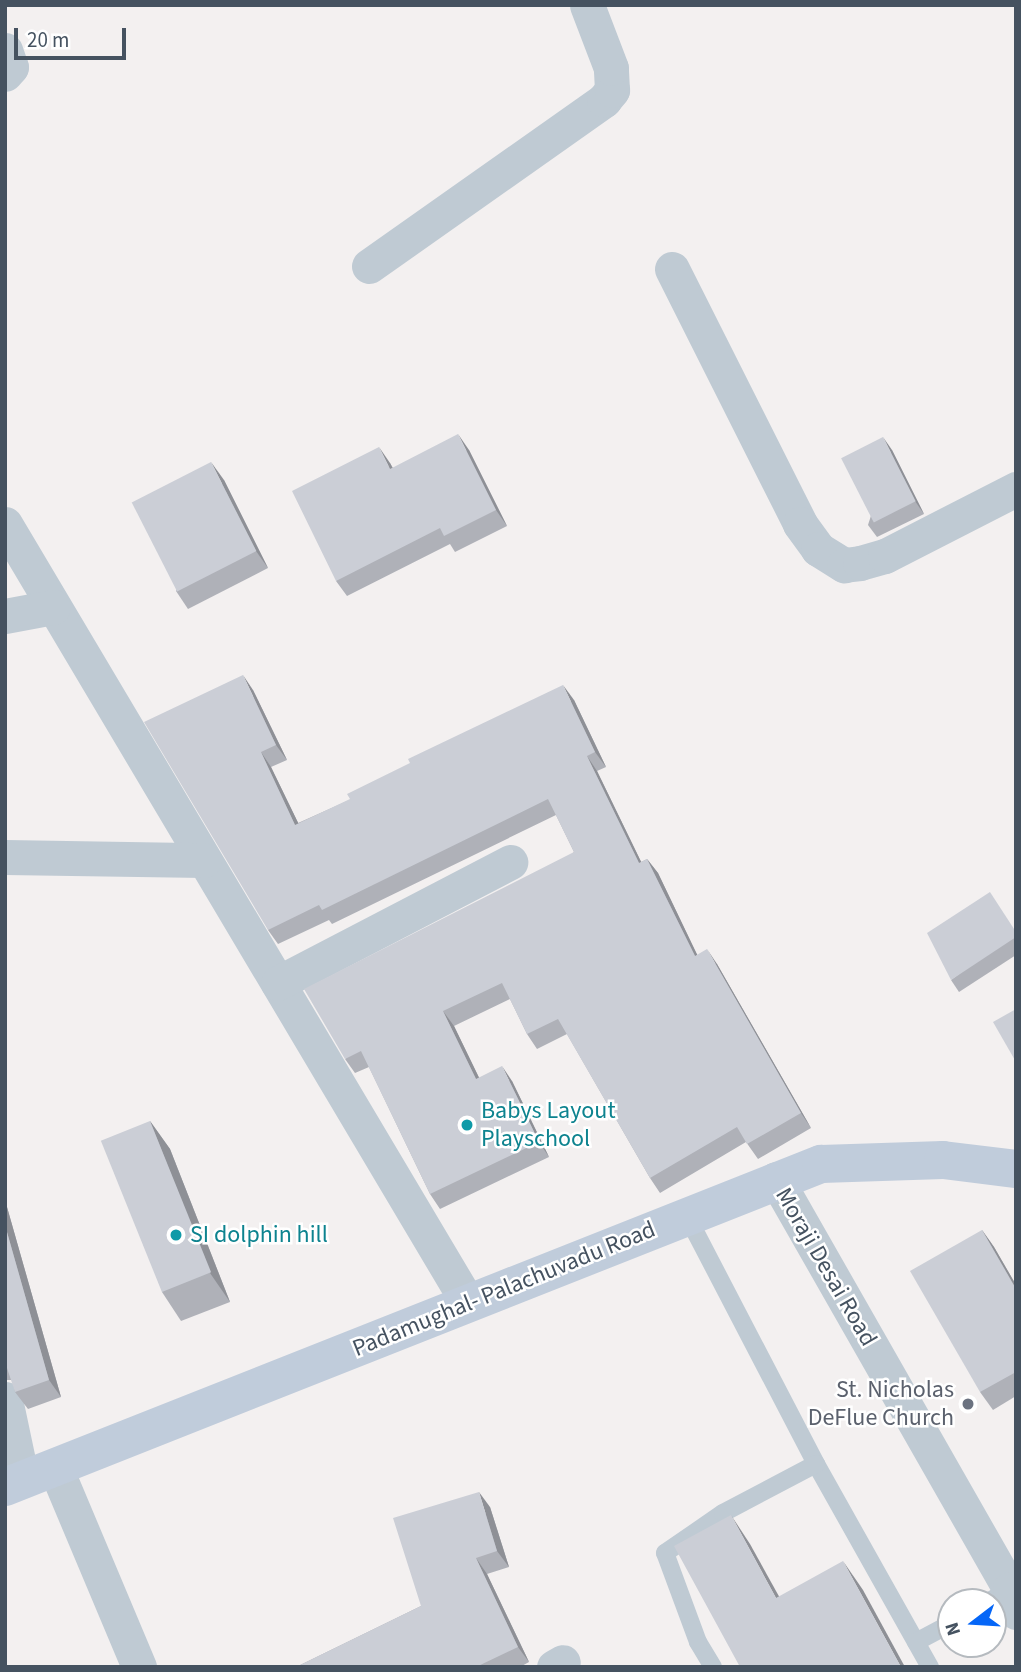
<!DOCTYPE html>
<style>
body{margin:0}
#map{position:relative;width:1021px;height:1672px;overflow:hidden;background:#f3f0f0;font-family:"Source Sans 3",sans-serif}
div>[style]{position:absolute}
.service>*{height:18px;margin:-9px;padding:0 9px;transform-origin:9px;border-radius:9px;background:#bfcad3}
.minor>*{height:35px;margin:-17.5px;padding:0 17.5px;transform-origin:17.5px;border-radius:17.5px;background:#bfcad3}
.secondary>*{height:38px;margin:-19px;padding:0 19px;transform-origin:19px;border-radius:19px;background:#c0ccdb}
.wall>*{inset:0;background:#afb1b8}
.shaded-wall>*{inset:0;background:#8e9096}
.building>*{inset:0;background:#cbced6;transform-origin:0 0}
.dots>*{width:19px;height:19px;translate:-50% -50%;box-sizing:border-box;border:4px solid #fff;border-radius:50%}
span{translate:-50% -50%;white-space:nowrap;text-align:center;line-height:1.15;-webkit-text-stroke:5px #fff;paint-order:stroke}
.culture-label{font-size:24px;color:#0d838f}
.left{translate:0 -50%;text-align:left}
.street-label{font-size:24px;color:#455260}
.worship-label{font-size:24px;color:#5b616d}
.right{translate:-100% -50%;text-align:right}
.frame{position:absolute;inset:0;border:7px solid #455260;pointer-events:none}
.north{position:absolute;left:937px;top:1588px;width:70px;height:70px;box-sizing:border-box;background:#fff;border:2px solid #b5babf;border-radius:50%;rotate:253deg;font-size:19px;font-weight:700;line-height:28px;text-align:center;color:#455260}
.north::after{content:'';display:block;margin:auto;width:24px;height:32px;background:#0566f7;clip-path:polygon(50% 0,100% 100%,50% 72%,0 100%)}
.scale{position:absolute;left:14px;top:28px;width:112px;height:32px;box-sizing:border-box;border:4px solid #455260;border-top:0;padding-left:9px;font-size:21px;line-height:24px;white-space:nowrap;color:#455260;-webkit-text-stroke:5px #fff;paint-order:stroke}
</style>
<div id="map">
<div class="service">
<i style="left:687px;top:1216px;width:280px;rotate:62.5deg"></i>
<i style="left:816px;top:1464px;width:233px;rotate:60.7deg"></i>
<i style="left:988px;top:1602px;width:26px;rotate:-31deg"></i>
<i style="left:916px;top:1642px;width:40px;rotate:-28deg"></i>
<i style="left:713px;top:1667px;width:29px;rotate:-121deg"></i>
<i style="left:698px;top:1642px;width:95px;rotate:-110.3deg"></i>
<i style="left:665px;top:1553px;width:70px;rotate:-34.6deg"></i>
<i style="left:723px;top:1513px;width:105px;rotate:-27.8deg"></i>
</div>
<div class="minor">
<i style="left:5px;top:50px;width:18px;rotate:71deg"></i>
<i style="left:11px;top:67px;width:9px;rotate:131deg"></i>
<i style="left:369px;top:266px;width:288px;rotate:-35.2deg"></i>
<i style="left:604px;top:100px;width:13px;rotate:-51deg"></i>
<i style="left:612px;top:90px;width:22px;rotate:-93deg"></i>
<i style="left:611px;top:68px;width:67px;rotate:-110.9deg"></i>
<i style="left:672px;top:269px;width:285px;rotate:63.3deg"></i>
<i style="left:800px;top:524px;width:31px;rotate:54deg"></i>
<i style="left:818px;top:549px;width:31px;rotate:32deg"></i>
<i style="left:844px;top:565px;width:16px;rotate:-7deg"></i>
<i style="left:860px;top:563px;width:26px;rotate:-16deg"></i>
<i style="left:885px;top:556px;width:147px;rotate:-27.1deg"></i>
<i style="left:5px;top:524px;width:906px;rotate:59.27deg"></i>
<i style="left:5px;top:616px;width:49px;rotate:-10.6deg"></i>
<i style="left:5px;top:857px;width:199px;rotate:0.9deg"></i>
<i style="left:278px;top:983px;width:262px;rotate:-27.5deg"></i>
<i style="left:776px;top:1179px;width:472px;rotate:60.3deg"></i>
<i style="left:1010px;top:1589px;width:24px;rotate:75deg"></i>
<i style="left:5px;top:1399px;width:83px;rotate:78.1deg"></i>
<i style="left:55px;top:1467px;width:217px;rotate:67.2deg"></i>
<i style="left:554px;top:1667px;width:10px;rotate:-29deg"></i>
</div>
<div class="secondary">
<i style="left:5px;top:1487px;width:878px;rotate:-21.6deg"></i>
<i style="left:821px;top:1164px;width:122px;rotate:-1.9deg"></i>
<i style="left:943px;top:1160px;width:74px;rotate:7deg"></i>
</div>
<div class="wall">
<i style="clip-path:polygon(469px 450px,507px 526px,455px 552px,450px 544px,347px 596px,336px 581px,390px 463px,393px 468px)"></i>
<i style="clip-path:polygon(892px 450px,924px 514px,877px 537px,868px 525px)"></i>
<i style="clip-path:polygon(224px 480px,268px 568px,188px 609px,176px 591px)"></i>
<i style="clip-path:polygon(253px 690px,287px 760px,271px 767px,298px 823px,574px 700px,606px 767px,597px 771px,641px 862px,647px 859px,658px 873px,697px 955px,717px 964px,811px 1128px,758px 1159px,746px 1142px,660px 1193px,650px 1178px,567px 1034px,537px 1049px,527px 1034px,510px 999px,454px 1026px,479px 1078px,512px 1081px,549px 1157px,440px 1209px,430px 1194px,369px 1067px,355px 1073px,345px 1059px,574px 852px,556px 815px,332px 924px,329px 920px,278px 944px,268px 930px)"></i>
<i style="clip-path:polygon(1016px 931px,1016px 955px,959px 992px,951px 980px)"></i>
<i style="clip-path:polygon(150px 1121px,170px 1149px,230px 1302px,181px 1321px,162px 1292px)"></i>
<i style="clip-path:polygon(5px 1200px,61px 1397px,28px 1409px,15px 1392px,12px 1380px,5px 1380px)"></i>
<i style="clip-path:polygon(982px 1230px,994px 1247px,1016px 1285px,1016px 1396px,993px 1410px,980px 1392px)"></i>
<i style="clip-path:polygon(490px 1507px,509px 1567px,487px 1574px,529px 1662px,520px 1667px,296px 1667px,421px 1606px)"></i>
</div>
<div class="shaded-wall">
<i style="clip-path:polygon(458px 434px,469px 450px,507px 526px,496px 510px)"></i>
<i style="clip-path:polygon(883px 437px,892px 450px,924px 514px,915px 501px)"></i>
<i style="clip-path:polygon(379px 447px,390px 463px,401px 485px,390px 469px)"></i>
<i style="clip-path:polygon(211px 462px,224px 480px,268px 568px,256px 551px)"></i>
<i style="clip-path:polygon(243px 675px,253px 690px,287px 760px,276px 745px)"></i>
<i style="clip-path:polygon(563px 685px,574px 700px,606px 767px,595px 752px)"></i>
<i style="clip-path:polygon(261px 752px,271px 767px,306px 839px,295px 825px)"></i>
<i style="clip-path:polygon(587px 756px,597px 771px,649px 878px,639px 863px)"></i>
<i style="clip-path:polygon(647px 859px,658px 873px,705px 971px,695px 956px)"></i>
<i style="clip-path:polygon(707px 949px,717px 964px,811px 1128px,801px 1113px)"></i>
<i style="clip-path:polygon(443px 1011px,454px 1026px,487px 1094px,476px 1079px)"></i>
<i style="clip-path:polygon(502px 1066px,512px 1081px,549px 1157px,539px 1142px)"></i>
<i style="clip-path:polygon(150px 1121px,170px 1149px,230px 1302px,210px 1273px)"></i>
<i style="clip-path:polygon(5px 1200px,61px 1397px,49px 1380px,5px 1225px)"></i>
<i style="clip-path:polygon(982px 1230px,994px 1247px,1016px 1285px,1016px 1289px)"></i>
<i style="clip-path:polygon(479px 1492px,490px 1507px,509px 1567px,497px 1551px)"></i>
<i style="clip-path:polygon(731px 1515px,750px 1544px,796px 1627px,776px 1598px)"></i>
<i style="clip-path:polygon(476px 1558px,487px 1574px,529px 1662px,518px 1647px)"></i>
<i style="clip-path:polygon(843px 1561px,863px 1590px,905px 1667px,901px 1667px)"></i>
</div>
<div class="building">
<i style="clip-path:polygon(458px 434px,496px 510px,444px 536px,440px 528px,336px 581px,292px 491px,379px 447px,390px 469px)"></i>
<i style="left:883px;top:437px;width:72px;height:47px;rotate:63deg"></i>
<i style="left:211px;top:462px;width:100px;height:89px;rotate:63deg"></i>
<i style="clip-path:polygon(243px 675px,276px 745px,261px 752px,295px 825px,350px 799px,347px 794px,410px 763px,408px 759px,563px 685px,595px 752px,587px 756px,639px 863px,647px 859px,695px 956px,707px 949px,801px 1113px,747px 1144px,737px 1127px,650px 1178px,558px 1019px,527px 1034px,502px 983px,443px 1011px,476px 1079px,502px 1066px,539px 1142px,430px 1194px,361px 1051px,345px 1059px,304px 989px,574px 852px,548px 799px,322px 910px,319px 905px,268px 930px,144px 722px)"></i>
<i style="clip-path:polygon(990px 892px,1016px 932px,1016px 937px,951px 980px,927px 933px)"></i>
<i style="clip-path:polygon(1016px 1009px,1016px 1062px,993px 1022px)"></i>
<i style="left:150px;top:1121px;width:163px;height:53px;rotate:68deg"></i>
<i style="clip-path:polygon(5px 1225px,49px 1380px,15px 1392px,7px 1368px,5px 1366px)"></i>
<i style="clip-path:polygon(982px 1230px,1016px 1289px,1016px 1372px,980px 1392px,910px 1271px)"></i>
<i style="clip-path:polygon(479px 1492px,497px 1551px,476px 1558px,518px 1647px,476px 1667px,296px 1667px,421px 1606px,393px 1518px)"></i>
<i style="clip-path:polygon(731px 1515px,776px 1598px,843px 1561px,901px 1667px,740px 1667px,674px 1546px)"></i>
</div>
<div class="dots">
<i style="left:467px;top:1125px;background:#0f9aa8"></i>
<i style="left:176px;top:1235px;background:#0f9aa8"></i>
<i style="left:968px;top:1404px;background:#6b7280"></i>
</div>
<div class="culture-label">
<span class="left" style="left:481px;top:1125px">Babys Layout<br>Playschool</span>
<span class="left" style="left:190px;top:1235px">SI dolphin hill</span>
</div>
<div class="street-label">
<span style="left:826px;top:1267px;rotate:60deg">Moraji Desai Road</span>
<span style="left:504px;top:1289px;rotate:-22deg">Padamughal- Palachuvadu Road</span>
</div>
<div class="worship-label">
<span class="right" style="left:954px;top:1404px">St. Nicholas<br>DeFlue Church</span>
</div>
<div class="frame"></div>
<div class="north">N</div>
<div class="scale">20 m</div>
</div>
